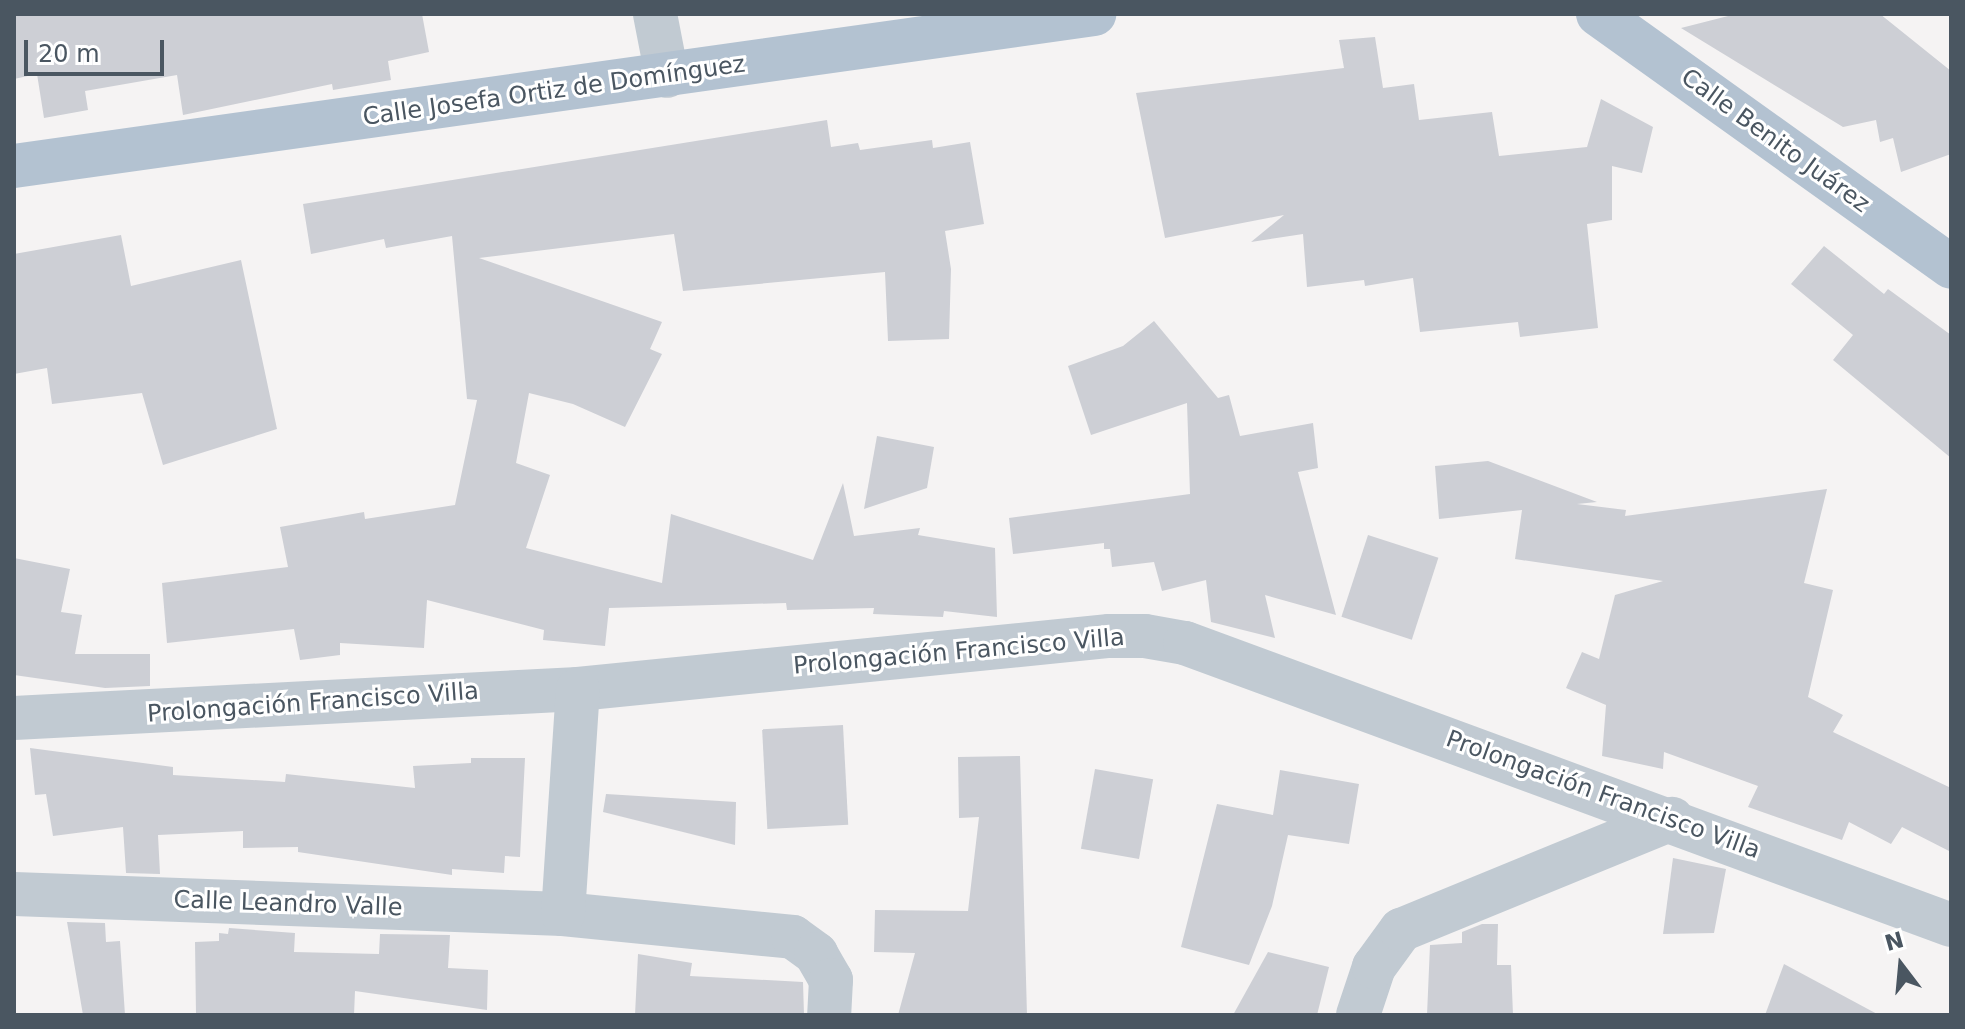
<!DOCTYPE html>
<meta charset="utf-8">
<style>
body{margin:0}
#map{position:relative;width:1965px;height:1029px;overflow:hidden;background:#f5f3f3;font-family:"DejaVu Sans",sans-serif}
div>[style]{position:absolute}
.building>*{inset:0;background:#cdcfd5;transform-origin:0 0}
.minor>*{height:44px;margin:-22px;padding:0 22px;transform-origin:22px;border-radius:22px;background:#c1cad2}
.major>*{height:44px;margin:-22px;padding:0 22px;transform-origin:22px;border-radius:22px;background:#b3c2d1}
span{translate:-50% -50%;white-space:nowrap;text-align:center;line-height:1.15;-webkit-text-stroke:6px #fff;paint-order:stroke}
.street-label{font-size:24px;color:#4a5661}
.frame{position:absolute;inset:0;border:16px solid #4a5661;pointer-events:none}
.north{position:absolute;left:1861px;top:925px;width:80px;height:80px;-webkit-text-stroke:6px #fff;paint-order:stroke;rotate:344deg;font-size:22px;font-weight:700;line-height:32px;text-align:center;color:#4a5661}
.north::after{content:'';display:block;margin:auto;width:28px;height:36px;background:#4a5661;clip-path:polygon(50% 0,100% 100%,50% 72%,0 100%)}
.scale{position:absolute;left:24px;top:40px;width:140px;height:36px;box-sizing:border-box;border:4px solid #4a5661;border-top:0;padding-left:10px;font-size:24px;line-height:28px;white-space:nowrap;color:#4a5661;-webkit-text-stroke:6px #fff;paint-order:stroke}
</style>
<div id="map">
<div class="building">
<i style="clip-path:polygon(14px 14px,422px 14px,429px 52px,388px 61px,391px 80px,333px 90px,332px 84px,183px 115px,177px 75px,85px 91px,88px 110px,44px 118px,37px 74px,14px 79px)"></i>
<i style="clip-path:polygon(1736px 14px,1880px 14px,1951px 71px,1951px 154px,1901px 172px,1893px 138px,1880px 142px,1876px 120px,1843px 127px,1681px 28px)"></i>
<i style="clip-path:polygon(1375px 37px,1383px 88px,1414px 84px,1419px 120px,1492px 112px,1499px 156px,1587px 147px,1601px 99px,1653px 127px,1642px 173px,1612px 166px,1612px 220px,1587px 224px,1598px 328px,1520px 337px,1518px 322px,1420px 332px,1413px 278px,1365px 286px,1364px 280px,1307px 287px,1303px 234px,1251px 242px,1284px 215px,1165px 238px,1136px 93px,1344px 68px,1339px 40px)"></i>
<i style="clip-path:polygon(827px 120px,831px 147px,858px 143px,860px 150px,932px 140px,933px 148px,970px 142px,984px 224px,945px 231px,951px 269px,949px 339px,888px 341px,885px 272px,683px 291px,674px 234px,479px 258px,662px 322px,650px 349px,662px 354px,625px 427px,573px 404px,529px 393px,516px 463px,550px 475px,526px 548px,662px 583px,671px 514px,813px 560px,843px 483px,854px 536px,920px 528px,918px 535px,995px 548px,997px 617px,944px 611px,943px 617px,873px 614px,874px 608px,787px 610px,786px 603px,609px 608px,605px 646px,543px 640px,544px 630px,427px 600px,424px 648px,340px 643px,340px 655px,300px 660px,294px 629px,167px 643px,162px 583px,288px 567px,280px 527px,364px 512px,365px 519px,455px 505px,477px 400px,467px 399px,452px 236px,386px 248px,384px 239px,311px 254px,303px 204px)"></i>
<i style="clip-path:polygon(121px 235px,131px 286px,241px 260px,277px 429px,163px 465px,142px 393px,52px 404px,47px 368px,14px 374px,14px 254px)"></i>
<i style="clip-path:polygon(1824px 246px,1884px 294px,1888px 289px,1951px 335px,1951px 458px,1833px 360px,1853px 335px,1791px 284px)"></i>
<i style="clip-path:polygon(1154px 321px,1218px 398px,1229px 395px,1240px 436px,1313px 423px,1318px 468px,1298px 472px,1336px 615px,1265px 595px,1275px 638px,1211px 622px,1206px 580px,1162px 591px,1154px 562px,1112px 567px,1110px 549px,1104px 549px,1104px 543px,1013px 554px,1009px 518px,1190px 494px,1187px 403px,1091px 435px,1068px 366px,1123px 346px)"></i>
<i style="clip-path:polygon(877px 436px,934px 447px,927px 488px,864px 509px)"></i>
<i style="clip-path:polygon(1488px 461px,1597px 502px,1577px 504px,1626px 510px,1625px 516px,1827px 489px,1804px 583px,1833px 590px,1808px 697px,1843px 715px,1833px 732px,1951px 788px,1951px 852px,1902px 827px,1891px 844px,1849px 822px,1842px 840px,1748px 807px,1758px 786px,1664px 752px,1663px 769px,1602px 756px,1606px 705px,1566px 688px,1582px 652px,1599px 659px,1615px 595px,1663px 581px,1515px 559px,1522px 510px,1439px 519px,1435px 466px)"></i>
<i style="left:1368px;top:535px;width:74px;height:86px;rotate:18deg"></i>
<i style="clip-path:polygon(14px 558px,70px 569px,61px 612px,82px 615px,75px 654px,150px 654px,150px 686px,105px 688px,14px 675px)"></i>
<i style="left:843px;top:725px;width:100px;height:81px;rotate:87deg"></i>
<i style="clip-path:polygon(30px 748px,173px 767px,173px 775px,285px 782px,286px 774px,415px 788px,413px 766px,471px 763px,471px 758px,525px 758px,520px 857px,505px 856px,504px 873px,452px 869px,452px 875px,298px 852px,298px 847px,243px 848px,243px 831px,158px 835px,160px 874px,126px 873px,123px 827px,53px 836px,46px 794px,35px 795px)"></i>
<i style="clip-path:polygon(1020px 756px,1027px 1015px,898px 1015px,915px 953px,874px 952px,875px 910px,968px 911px,979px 817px,959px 818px,958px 757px)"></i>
<i style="left:1095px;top:769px;width:59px;height:81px;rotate:10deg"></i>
<i style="clip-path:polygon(1280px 770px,1359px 784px,1349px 844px,1288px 835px,1272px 906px,1249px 965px,1181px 947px,1217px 804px,1273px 815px)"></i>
<i style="clip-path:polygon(606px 794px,736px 802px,735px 845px,603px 812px)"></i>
<i style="clip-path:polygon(1673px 858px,1726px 869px,1714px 933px,1663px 934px)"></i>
<i style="clip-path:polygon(67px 922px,105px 923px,106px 942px,120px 941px,125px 1015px,83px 1015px)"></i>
<i style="clip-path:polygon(1482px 924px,1498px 924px,1497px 965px,1511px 965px,1513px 1015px,1427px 1015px,1430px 945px,1462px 943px,1462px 932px)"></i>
<i style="clip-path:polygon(229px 928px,295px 933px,294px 952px,379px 954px,380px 934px,450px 935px,448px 968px,488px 970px,487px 1010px,355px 991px,354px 1015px,196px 1015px,195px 942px,219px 941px,219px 933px,228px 934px)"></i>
<i style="clip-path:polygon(1268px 952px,1329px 967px,1317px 1015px,1233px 1015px)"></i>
<i style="clip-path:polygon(638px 954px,692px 963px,690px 976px,803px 982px,804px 1015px,635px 1015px)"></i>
<i style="clip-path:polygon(1784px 964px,1879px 1015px,1765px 1015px)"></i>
</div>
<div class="minor">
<i style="left:655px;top:14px;width:63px;rotate:79deg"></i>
<i style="left:14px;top:718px;width:565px;rotate:-2.94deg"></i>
<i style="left:578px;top:689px;width:534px;rotate:-5.7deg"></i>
<i style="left:1109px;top:636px;width:36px"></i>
<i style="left:1145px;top:636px;width:41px;rotate:9.9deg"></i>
<i style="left:1185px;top:643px;width:816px;rotate:20.21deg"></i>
<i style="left:14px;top:894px;width:549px;rotate:2.09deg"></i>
<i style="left:563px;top:914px;width:231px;rotate:5.7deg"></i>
<i style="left:793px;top:937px;width:29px;rotate:36deg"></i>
<i style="left:816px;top:954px;width:30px;rotate:60deg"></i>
<i style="left:831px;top:980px;width:35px;rotate:93deg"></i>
<i style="left:563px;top:914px;width:225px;rotate:-86.2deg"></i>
<i style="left:1358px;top:1015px;width:51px;rotate:-71.6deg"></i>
<i style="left:1374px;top:967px;width:46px;rotate:-53.9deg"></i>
<i style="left:1401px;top:930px;width:293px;rotate:-22.3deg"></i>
</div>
<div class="major">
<i style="left:1598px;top:14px;width:434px;rotate:35.6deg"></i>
<i style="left:14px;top:166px;width:1091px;rotate:-8.01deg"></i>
</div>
<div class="street-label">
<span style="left:554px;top:91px;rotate:-8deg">Calle Josefa Ortiz de Domínguez</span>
<span style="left:1775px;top:141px;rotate:36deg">Calle Benito Juárez</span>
<span style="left:959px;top:652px;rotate:-5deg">Prolongación Francisco Villa</span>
<span style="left:313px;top:703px;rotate:-4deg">Prolongación Francisco Villa</span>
<span style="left:1603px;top:795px;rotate:20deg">Prolongación Francisco Villa</span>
<span style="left:288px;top:904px;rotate:2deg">Calle Leandro Valle</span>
</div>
<div class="frame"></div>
<div class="north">N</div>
<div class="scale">20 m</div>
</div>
